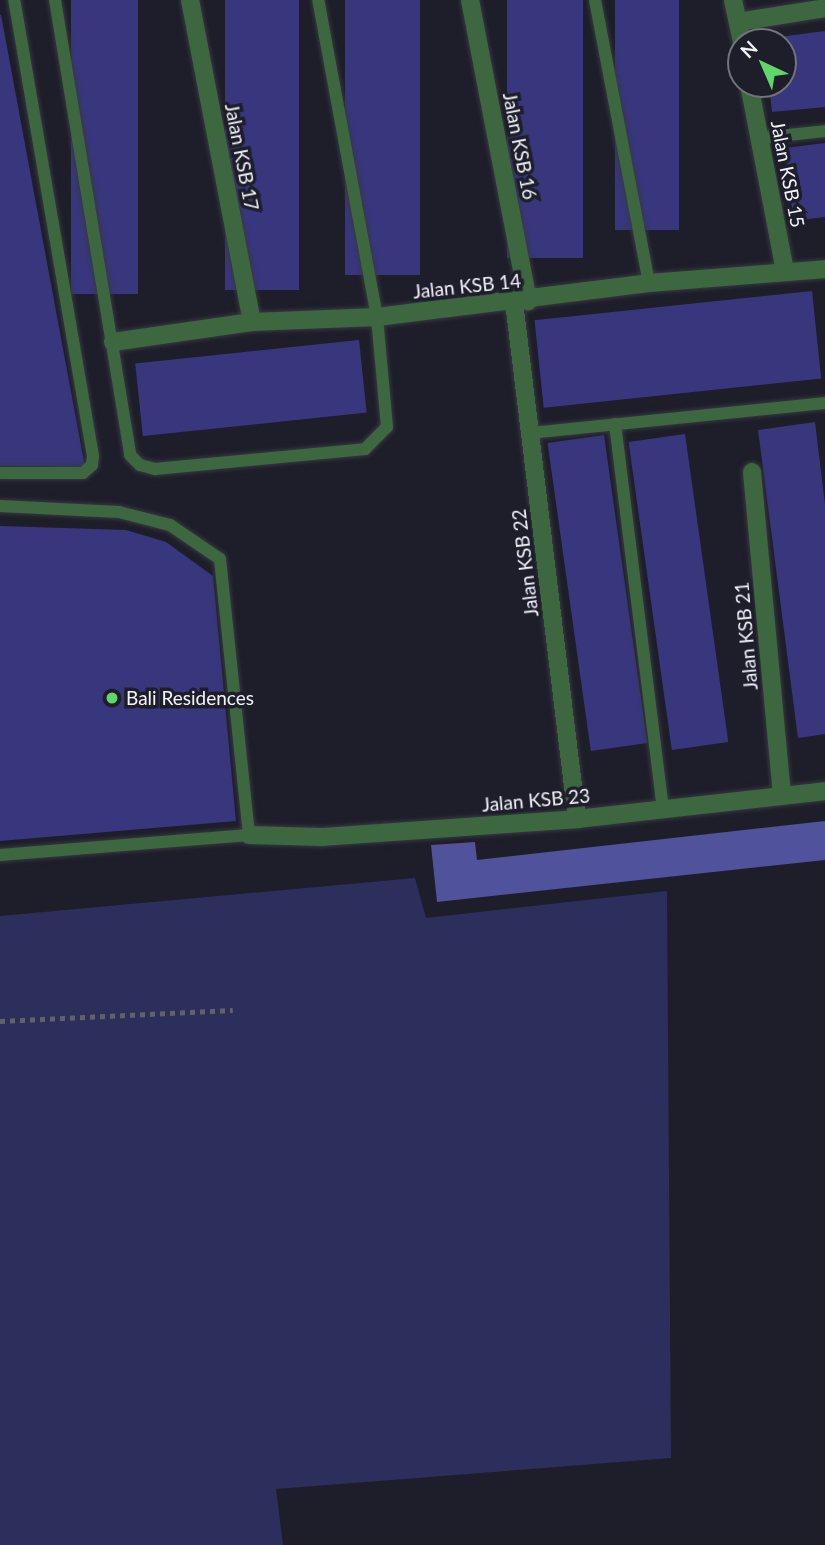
<!DOCTYPE html>
<style>
body{margin:0}
#map{position:relative;width:825px;height:1545px;overflow:hidden;background:#1d1e29;font-family:Lato,sans-serif}
div>[style]{position:absolute}
.green>*{inset:0;background:#2c2e5c}
.water>*{inset:0;background:#50529c}
.building>*{inset:0;background:#38377e;transform-origin:0 0}
.path>*{height:4.5px;margin-top:-2.25px;transform-origin:0;background:repeating-linear-gradient(90deg,#60616b 0 5px,transparent 0 10px)}
.roads{filter:drop-shadow(0 0 2px #373842) drop-shadow(0 0 2px #373842)}
.service>*{height:12px;margin:-6px;padding:0 6px;transform-origin:6px;border-radius:6px;background:#3d683f}
.minor>*{height:18px;margin:-9px;padding:0 9px;transform-origin:9px;border-radius:9px;background:#3d683f}
.dots>*{width:19px;height:19px;translate:-50% -50%;box-sizing:border-box;border:4px solid #1d1e29;border-radius:50%}
span{translate:-50% -50%;white-space:nowrap;text-align:center;line-height:1.15;-webkit-text-stroke:7px #1d1e29;paint-order:stroke}
.street-label{font-size:19px;color:#f2f3fb}
.poi-label{font-size:19px;color:#f2f3fb}
.left{translate:0 -50%;text-align:left}
.north{position:absolute;left:727px;top:28px;width:70px;height:70px;box-sizing:border-box;background:#1d1e29;border:2px solid #72737d;border-radius:50%;rotate:316deg;font-size:19px;font-weight:700;line-height:28px;text-align:center;color:#f2f3fb}
.north::after{content:'';display:block;margin:auto;width:24px;height:32px;background:#5fd56b;clip-path:polygon(50% 0,100% 100%,50% 72%,0 100%)}
</style>
<div id="map">
<div class="green">
<i style="clip-path:polygon(415px 878px,426px 918px,667px 891px,671px 1458px,276px 1489px,283px 1545px,0 1545px,0 916px)"></i>
</div>
<div class="water">
<i style="clip-path:polygon(825px 821px,825px 860px,437px 902px,431px 845px,475px 842px,477px 860px)"></i>
</div>
<div class="building">
<i style="left:71px;top:0;width:67px;height:294px"></i>
<i style="left:225px;top:0;width:74px;height:290px"></i>
<i style="left:345px;top:0;width:75px;height:275px"></i>
<i style="left:507px;top:0;width:76px;height:258px"></i>
<i style="left:615px;top:0;width:64px;height:230px"></i>
<i style="clip-path:polygon(0 15px,1px 15px,85px 467px,0 466px)"></i>
<i style="clip-path:polygon(825px 31px,825px 107px,772px 112px,769px 84px,783px 84px,783px 42px,763px 39px)"></i>
<i style="clip-path:polygon(825px 143px,825px 217px,793px 221px,785px 148px)"></i>
<i style="left:812px;top:291px;width:88px;height:279px;rotate:84deg"></i>
<i style="left:359px;top:340px;width:73px;height:225px;rotate:84deg"></i>
<i style="clip-path:polygon(815px 422px,825px 505px,825px 734px,798px 738px,758px 430px)"></i>
<i style="left:685px;top:434px;width:311px;height:57px;rotate:82deg"></i>
<i style="left:604px;top:435px;width:311px;height:57px;rotate:82deg"></i>
<i style="clip-path:polygon(0 526px,126px 530px,166px 542px,213px 576px,236px 821px,0 841px)"></i>
</div>
<div class="path">
<i style="left:0;top:1021px;width:233px;rotate:-2.7deg"></i>
</div>
<div class="roads">
<div class="service">
<i style="left:55px;top:0;width:461px;rotate:80.6deg"></i>
<i style="left:130px;top:455px;width:14px;rotate:45deg"></i>
<i style="left:140px;top:465px;width:16px;rotate:15deg"></i>
<i style="left:155px;top:469px;width:211px;rotate:-5.4deg"></i>
<i style="left:365px;top:449px;width:31px;rotate:-45deg"></i>
<i style="left:387px;top:427px;width:110px;rotate:-95.2deg"></i>
<i style="left:377px;top:317px;width:322px;rotate:-100.5deg"></i>
<i style="left:595px;top:0;width:288px;rotate:79.2deg"></i>
<i style="left:760px;top:138px;width:65px;rotate:-6.1deg"></i>
<i style="left:615px;top:424px;width:388px;rotate:82.9deg"></i>
<i style="left:530px;top:433px;width:297px;rotate:-5.8deg"></i>
<i style="left:0;top:473px;width:83px"></i>
<i style="left:83px;top:473px;width:12px;rotate:-42deg"></i>
<i style="left:92px;top:465px;width:9px;rotate:-84deg"></i>
<i style="left:93px;top:456px;width:463px;rotate:-99.8deg"></i>
<i style="left:0;top:506px;width:119px;rotate:2.9deg"></i>
<i style="left:119px;top:512px;width:53px;rotate:14.3deg"></i>
<i style="left:170px;top:525px;width:60px;rotate:34.2deg"></i>
<i style="left:220px;top:559px;width:278px;rotate:84deg"></i>
<i style="left:249px;top:835px;width:250px;rotate:175.4deg"></i>
</div>
<div class="minor">
<i style="left:190px;top:0;width:328px;rotate:79.1deg"></i>
<i style="left:470px;top:0;width:307px;rotate:79.1deg"></i>
<i style="left:733px;top:0;width:43px;rotate:77.9deg"></i>
<i style="left:738px;top:22px;width:88px;rotate:-9.1deg"></i>
<i style="left:749px;top:84px;width:190px;rotate:79.1deg"></i>
<i style="left:514px;top:302px;width:521px;rotate:83.05deg"></i>
<i style="left:113px;top:342px;width:140px;rotate:-8.2deg"></i>
<i style="left:252px;top:322px;width:125px;rotate:-2.3deg"></i>
<i style="left:377px;top:317px;width:274px;rotate:-7.1deg"></i>
<i style="left:649px;top:283px;width:177px;rotate:-4.5deg"></i>
<i style="left:752px;top:472px;width:325px;rotate:84.7deg"></i>
<i style="left:249px;top:835px;width:73px;rotate:1.6deg"></i>
<i style="left:322px;top:837px;width:256px;rotate:-4deg"></i>
<i style="left:577px;top:819px;width:250px;rotate:-6.4deg"></i>
</div>
</div>
<div class="dots">
<i style="left:112px;top:698px;background:#5fd56b"></i>
</div>
<div class="street-label">
<span style="left:520px;top:146px;rotate:79deg">Jalan KSB 16</span>
<span style="left:242px;top:157px;rotate:79deg">Jalan KSB 17</span>
<span style="left:788px;top:174px;rotate:79deg">Jalan KSB 15</span>
<span style="left:467px;top:286px;rotate:-6deg">Jalan KSB 14</span>
<span style="left:525px;top:563px;rotate:-97deg">Jalan KSB 22</span>
<span style="left:746px;top:636px;rotate:-95deg">Jalan KSB 21</span>
<span style="left:536px;top:800px;rotate:-5deg">Jalan KSB 23</span>
</div>
<div class="poi-label">
<span class="left" style="left:126px;top:698px">Bali Residences</span>
</div>
<div class="north">N</div>
</div>
